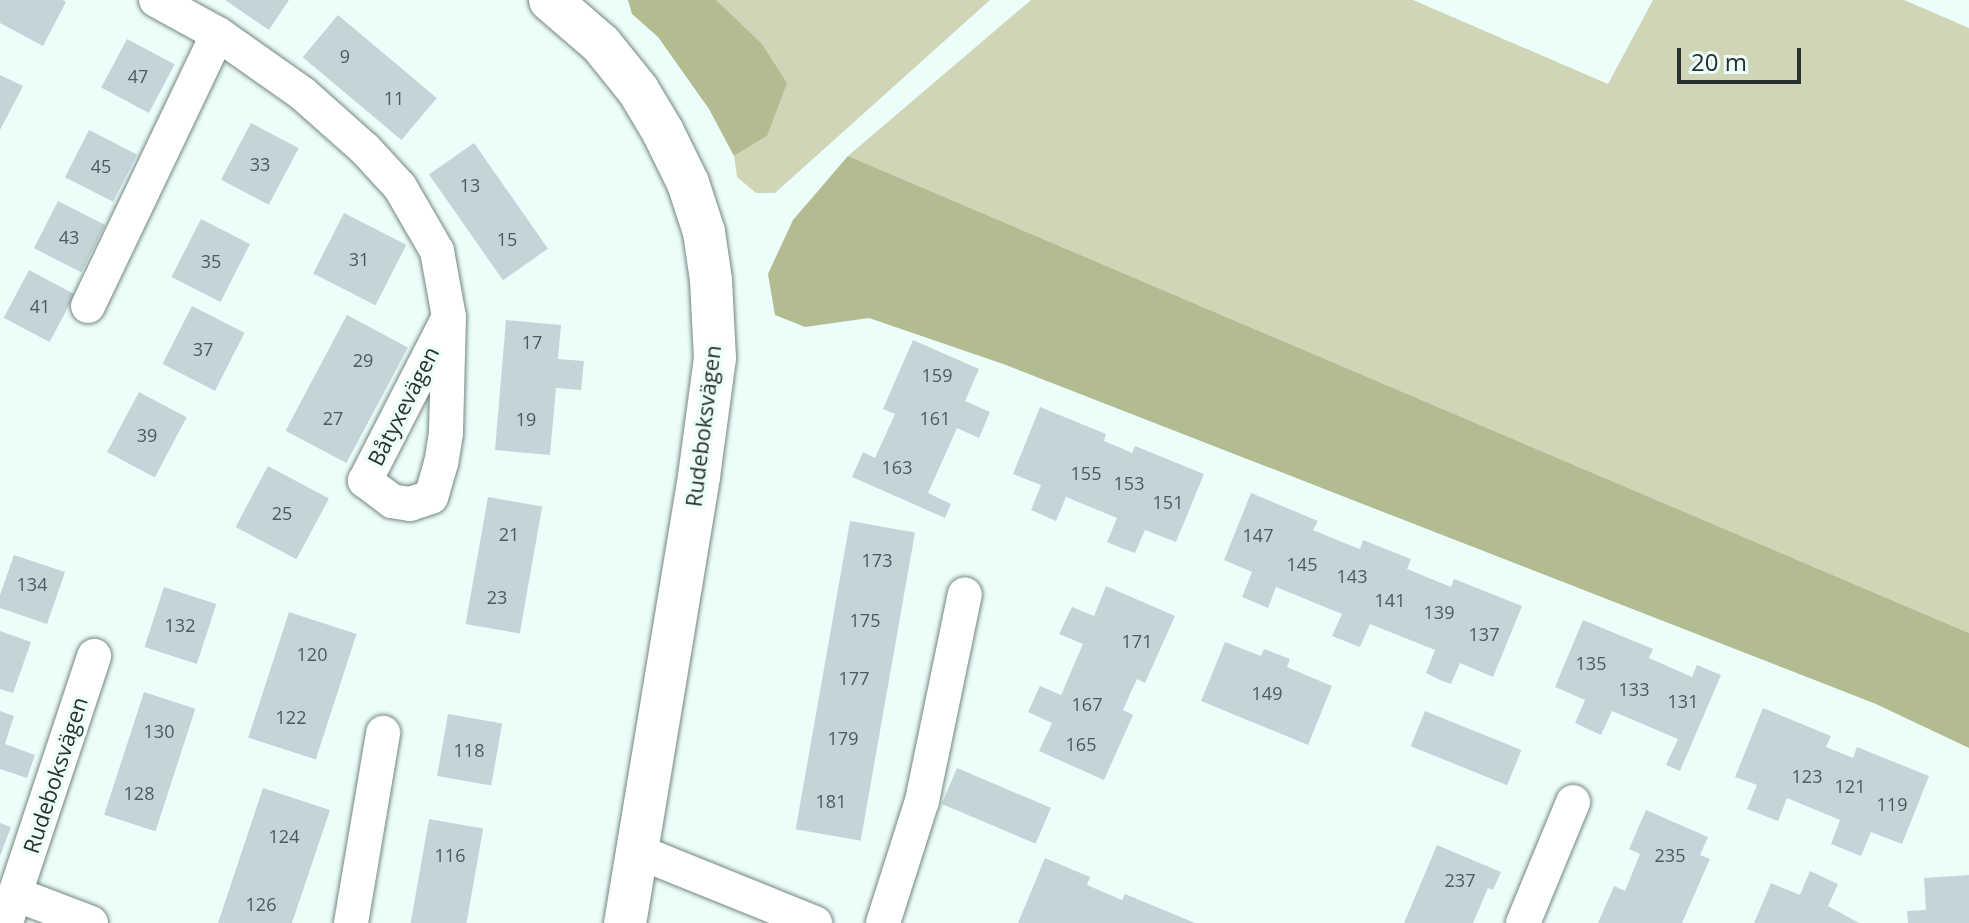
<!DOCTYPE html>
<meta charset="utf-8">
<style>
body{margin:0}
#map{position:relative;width:1969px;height:923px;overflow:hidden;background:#ecfefa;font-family:"Open Sans",sans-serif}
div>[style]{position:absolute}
.green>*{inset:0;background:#d0d5b8}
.forest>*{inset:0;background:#b3bb91}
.building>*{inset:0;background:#c4d5da;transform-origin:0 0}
.roads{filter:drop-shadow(0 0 2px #748582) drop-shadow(0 0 2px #748582)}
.minor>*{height:34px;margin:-17px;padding:0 17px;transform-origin:17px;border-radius:17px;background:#fff}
.tertiary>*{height:42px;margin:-21px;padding:0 21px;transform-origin:21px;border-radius:21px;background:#fff}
span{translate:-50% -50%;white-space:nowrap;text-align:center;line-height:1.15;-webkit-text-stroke:7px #ecfefa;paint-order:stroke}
.number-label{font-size:18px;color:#50595a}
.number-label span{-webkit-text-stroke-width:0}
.street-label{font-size:22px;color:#29302f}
.scale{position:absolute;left:1677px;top:48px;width:124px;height:36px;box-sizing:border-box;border:4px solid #29302f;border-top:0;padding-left:10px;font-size:24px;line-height:28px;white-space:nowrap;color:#29302f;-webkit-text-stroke:6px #ecfefa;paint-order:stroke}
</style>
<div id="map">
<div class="green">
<i style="clip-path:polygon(716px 0,990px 0,775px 193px,756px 193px,737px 177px,734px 156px,767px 136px)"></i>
<i style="clip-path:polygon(1031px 0,1413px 0,1608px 84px,1653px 0,1904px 0,1969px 28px,1969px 633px,848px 156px)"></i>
</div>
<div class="forest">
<i style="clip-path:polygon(628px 0,716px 0,762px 44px,787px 83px,767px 136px,734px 156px,709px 109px,658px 37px,632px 14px)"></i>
<i style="clip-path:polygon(848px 156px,1969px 633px,1969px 748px,1876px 704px,1006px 365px,869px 318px,805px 327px,775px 315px,768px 274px,793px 220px)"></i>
</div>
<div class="building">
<i style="clip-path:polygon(0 0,63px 0,66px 2px,43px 46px,0 23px)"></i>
<i style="clip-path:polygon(225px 0,289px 0,269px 30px)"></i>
<i style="left:338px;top:15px;width:129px;height:55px;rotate:40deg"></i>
<i style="left:127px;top:39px;width:54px;height:55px;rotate:28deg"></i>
<i style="clip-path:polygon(0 75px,23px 86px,0 130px)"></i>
<i style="left:251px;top:123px;width:54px;height:64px;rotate:28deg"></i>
<i style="left:89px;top:130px;width:54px;height:53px;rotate:27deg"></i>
<i style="left:474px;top:143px;width:129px;height:55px;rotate:55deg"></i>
<i style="left:58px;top:201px;width:53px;height:53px;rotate:27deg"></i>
<i style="left:344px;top:213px;width:70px;height:68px;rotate:27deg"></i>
<i style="left:201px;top:219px;width:55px;height:65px;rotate:27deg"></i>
<i style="left:29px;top:270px;width:52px;height:54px;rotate:28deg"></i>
<i style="left:192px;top:306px;width:59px;height:65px;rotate:27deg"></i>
<i style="left:347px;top:315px;width:69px;height:131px;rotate:28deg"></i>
<i style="clip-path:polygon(506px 320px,561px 325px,558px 359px,584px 361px,581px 390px,556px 388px,550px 455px,495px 450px)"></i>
<i style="clip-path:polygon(913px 340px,979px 369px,965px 401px,990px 412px,979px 438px,957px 428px,928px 493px,951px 504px,945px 518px,852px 477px,863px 452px,875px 458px,895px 414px,883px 409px)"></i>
<i style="left:139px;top:392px;width:54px;height:68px;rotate:28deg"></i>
<i style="clip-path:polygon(1040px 407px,1106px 434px,1104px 441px,1121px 448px,1132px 453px,1135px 446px,1204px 474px,1176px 542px,1145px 530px,1135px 553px,1124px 549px,1107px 542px,1117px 518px,1066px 497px,1056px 521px,1031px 510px,1041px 485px,1013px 474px)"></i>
<i style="left:268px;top:466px;width:69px;height:69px;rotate:28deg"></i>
<i style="clip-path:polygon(1251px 493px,1318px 521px,1313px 530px,1342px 542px,1360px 549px,1363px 540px,1411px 559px,1407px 569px,1451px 587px,1454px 579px,1522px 606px,1493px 677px,1460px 663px,1451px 684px,1440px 680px,1426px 673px,1435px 650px,1370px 624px,1360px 647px,1332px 636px,1342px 614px,1276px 587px,1268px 608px,1242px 597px,1252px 572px,1224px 560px)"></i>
<i style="left:488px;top:497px;width:55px;height:129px;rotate:10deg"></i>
<i style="left:850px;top:521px;width:66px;height:313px;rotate:10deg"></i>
<i style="clip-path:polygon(14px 555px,65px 572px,47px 624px,0 608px,0 595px)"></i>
<i style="clip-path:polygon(1106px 586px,1175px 616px,1145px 683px,1137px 679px,1130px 694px,1123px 710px,1133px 715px,1104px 780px,1039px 751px,1052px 723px,1028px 712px,1040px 686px,1061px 695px,1083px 644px,1059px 634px,1072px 607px,1094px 616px)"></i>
<i style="left:164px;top:587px;width:55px;height:63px;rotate:18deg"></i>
<i style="left:289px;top:612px;width:71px;height:132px;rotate:18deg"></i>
<i style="clip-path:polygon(1583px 620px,1653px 649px,1649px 658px,1692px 677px,1697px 665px,1721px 675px,1680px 771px,1666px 765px,1678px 739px,1612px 711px,1601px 735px,1575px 723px,1585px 700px,1555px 687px)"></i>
<i style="clip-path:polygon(0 631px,31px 642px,13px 693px,0 689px)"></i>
<i style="clip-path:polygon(1225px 642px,1261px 656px,1264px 649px,1290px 659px,1287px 667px,1332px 686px,1308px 745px,1201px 701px)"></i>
<i style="left:144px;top:692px;width:54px;height:129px;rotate:18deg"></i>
<i style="clip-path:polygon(1763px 708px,1831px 736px,1826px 747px,1841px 753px,1853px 758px,1857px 747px,1929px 776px,1902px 844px,1871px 832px,1861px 856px,1831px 844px,1840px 820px,1787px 798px,1778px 821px,1747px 809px,1757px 785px,1735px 777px)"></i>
<i style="clip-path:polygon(0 711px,14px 716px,5px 744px,35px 755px,27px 778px,0 769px)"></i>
<i style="left:1425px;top:711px;width:104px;height:38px;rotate:22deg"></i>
<i style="left:448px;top:714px;width:55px;height:63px;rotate:10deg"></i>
<i style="left:957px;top:768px;width:102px;height:39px;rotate:23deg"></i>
<i style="clip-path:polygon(263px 788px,330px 810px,292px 923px,218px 923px)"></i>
<i style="clip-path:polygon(1646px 810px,1708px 837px,1700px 855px,1710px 859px,1682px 923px,1598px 923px,1614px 886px,1625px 891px,1640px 854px,1629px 849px)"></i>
<i style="left:429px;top:819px;width:55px;height:106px;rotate:10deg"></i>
<i style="clip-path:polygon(0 823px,11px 827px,0 856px)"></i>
<i style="clip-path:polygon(1437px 845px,1501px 872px,1493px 890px,1488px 888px,1473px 923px,1404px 923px)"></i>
<i style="clip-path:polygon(1045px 858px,1090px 877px,1087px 885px,1122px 900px,1125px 894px,1195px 923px,1018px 923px)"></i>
<i style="clip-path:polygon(1810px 871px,1838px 884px,1828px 906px,1859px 923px,1754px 923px,1771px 883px,1800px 895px)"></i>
<i style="clip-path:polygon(1969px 875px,1969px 923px,1908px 923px,1907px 911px,1926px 910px,1924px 878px)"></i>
</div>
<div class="roads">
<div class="minor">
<i style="left:156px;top:0;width:71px;rotate:28.7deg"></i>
<i style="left:218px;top:34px;width:104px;rotate:35.2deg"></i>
<i style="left:303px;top:94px;width:83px;rotate:41.6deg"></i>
<i style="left:365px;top:149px;width:52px;rotate:47.4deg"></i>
<i style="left:400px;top:187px;width:74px;rotate:60deg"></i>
<i style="left:437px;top:251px;width:67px;rotate:79.7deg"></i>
<i style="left:449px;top:317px;width:116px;rotate:91.5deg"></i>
<i style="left:446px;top:433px;width:30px;rotate:99deg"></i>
<i style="left:441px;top:463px;width:35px;rotate:106deg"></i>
<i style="left:431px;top:497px;width:22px;rotate:162deg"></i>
<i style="left:410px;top:504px;width:18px;rotate:-171deg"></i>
<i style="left:392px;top:501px;width:34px;rotate:-143deg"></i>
<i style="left:365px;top:481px;width:184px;rotate:-62.9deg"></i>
<i style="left:88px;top:306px;width:301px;rotate:-64.5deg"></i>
<i style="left:639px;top:852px;width:190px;rotate:22deg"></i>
<i style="left:6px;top:923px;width:30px;rotate:-73deg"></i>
<i style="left:91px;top:923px;width:81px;rotate:-159.1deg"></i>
<i style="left:15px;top:894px;width:251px;rotate:-71.6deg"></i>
<i style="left:351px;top:923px;width:193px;rotate:-80.4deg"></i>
<i style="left:883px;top:923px;width:128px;rotate:-72.3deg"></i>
<i style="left:922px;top:801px;width:211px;rotate:-78.3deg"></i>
<i style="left:1523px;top:923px;width:131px;rotate:-67.5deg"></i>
</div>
<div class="tertiary">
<i style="left:550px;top:0;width:67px;rotate:40.8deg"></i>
<i style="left:601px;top:44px;width:59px;rotate:51.2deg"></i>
<i style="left:638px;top:90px;width:49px;rotate:59.2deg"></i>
<i style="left:663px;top:132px;width:57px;rotate:63.9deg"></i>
<i style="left:688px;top:183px;width:52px;rotate:71.9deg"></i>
<i style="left:704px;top:232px;width:49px;rotate:81.7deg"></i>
<i style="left:711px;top:280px;width:78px;rotate:87.1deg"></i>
<i style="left:715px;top:358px;width:120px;rotate:97.7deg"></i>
<i style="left:699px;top:477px;width:452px;rotate:99.4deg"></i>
</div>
</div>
<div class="number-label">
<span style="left:345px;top:56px">9</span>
<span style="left:138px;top:76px">47</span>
<span style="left:394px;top:98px">11</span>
<span style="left:260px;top:164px">33</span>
<span style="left:101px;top:166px">45</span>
<span style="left:470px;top:185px">13</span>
<span style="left:69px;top:237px">43</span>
<span style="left:507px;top:239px">15</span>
<span style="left:359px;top:259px">31</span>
<span style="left:211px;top:261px">35</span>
<span style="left:40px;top:306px">41</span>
<span style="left:532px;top:342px">17</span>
<span style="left:203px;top:349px">37</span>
<span style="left:363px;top:360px">29</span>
<span style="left:937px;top:375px">159</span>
<span style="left:333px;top:418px">27</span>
<span style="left:935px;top:418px">161</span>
<span style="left:526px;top:419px">19</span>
<span style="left:147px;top:435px">39</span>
<span style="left:897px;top:467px">163</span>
<span style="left:1086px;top:473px">155</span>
<span style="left:1129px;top:483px">153</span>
<span style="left:1168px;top:502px">151</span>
<span style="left:282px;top:513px">25</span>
<span style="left:509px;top:534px">21</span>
<span style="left:1258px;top:535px">147</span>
<span style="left:877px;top:560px">173</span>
<span style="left:1302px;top:564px">145</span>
<span style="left:1352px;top:576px">143</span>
<span style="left:32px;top:584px">134</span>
<span style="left:497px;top:597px">23</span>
<span style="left:1390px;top:600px">141</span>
<span style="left:1439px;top:612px">139</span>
<span style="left:865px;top:620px">175</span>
<span style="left:180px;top:625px">132</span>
<span style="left:1484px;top:634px">137</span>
<span style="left:1137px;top:641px">171</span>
<span style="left:312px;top:654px">120</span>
<span style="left:1591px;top:663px">135</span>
<span style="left:854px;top:678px">177</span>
<span style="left:1634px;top:689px">133</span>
<span style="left:1267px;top:693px">149</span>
<span style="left:1683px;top:701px">131</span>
<span style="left:1087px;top:704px">167</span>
<span style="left:291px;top:717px">122</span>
<span style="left:159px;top:731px">130</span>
<span style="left:843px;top:738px">179</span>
<span style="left:1081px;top:744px">165</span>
<span style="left:469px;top:750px">118</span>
<span style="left:1807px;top:776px">123</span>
<span style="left:1850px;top:786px">121</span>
<span style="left:139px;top:793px">128</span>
<span style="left:831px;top:801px">181</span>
<span style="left:1892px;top:804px">119</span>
<span style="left:284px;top:836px">124</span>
<span style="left:450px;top:855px">116</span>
<span style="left:1670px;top:855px">235</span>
<span style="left:1460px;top:880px">237</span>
<span style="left:261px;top:904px">126</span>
</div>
<div class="street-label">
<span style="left:403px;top:406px;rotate:-63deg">Båtyxevägen</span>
<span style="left:703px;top:426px;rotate:-83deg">Rudeboksvägen</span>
<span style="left:55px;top:775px;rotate:-72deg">Rudeboksvägen</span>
</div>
<div class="scale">20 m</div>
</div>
